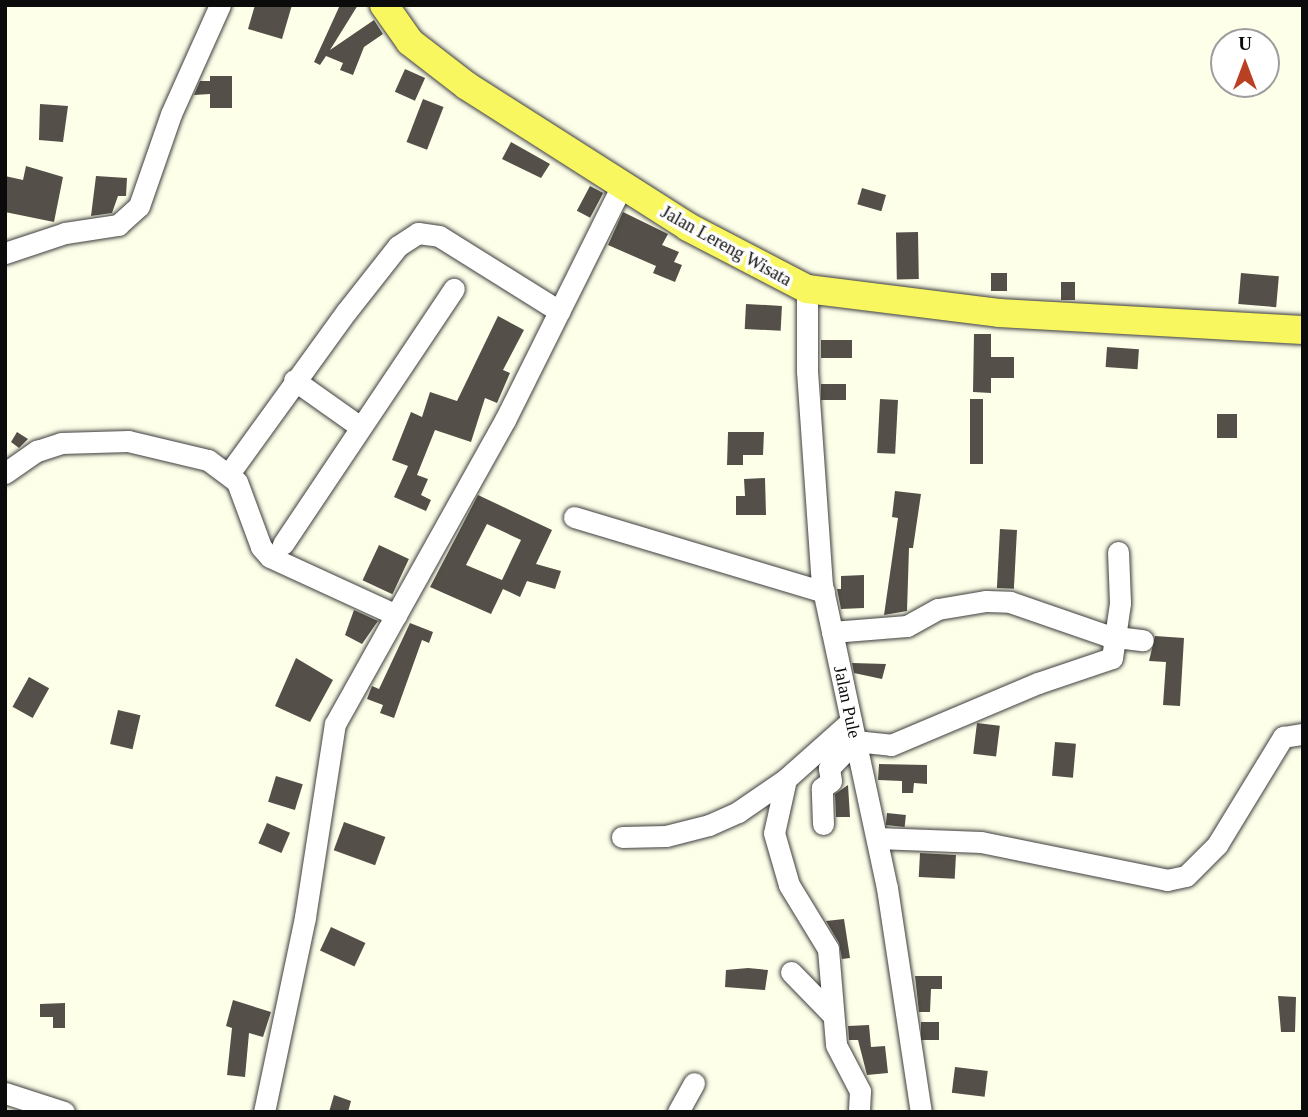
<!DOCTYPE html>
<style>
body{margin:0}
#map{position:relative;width:1308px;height:1117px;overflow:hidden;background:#feffe9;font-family:Georgia,serif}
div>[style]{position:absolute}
.building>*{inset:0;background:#544f48;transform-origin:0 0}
.roads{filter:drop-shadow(0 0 2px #3e3e3e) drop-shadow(0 0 2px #3e3e3e)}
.minor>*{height:21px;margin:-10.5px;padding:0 10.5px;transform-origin:10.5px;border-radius:10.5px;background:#fff}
.major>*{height:28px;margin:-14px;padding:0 14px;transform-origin:14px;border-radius:14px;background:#f8f760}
span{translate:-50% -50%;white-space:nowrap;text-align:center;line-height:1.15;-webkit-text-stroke:7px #fff;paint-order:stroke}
.street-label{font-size:18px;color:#0b0b0b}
.frame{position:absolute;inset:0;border:7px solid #0b0b0b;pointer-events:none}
.north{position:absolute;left:1210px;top:28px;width:70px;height:70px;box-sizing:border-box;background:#fff;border:2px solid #9d9d9d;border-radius:50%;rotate:0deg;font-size:19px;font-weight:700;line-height:28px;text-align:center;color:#0b0b0b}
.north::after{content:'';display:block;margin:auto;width:24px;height:32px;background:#ba4024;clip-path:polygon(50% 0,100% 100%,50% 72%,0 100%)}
</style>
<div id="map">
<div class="building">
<i style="clip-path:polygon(255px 5px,292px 5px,282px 39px,248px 29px)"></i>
<i style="clip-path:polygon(340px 5px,358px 5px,330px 50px,374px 20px,383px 34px,364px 47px,353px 75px,340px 70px,343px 63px,326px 56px,320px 65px,314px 62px)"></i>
<i style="left:405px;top:69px;width:22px;height:25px;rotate:24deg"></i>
<i style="clip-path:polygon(210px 76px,232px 76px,232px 108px,210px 108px,210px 94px,194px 95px,200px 81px,210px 81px)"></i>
<i style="left:423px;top:99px;width:22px;height:46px;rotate:21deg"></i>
<i style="clip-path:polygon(40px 104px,68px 106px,63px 142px,39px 140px)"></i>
<i style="clip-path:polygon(511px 142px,550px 164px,541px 178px,502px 159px)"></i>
<i style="clip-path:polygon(26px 166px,63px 177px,54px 222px,5px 212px,5px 176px,23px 180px)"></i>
<i style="clip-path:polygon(96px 176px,127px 178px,126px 196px,118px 196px,112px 213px,91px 216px)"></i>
<i style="left:590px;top:186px;width:15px;height:28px;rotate:28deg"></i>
<i style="left:862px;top:188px;width:25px;height:17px;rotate:16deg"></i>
<i style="clip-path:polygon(623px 212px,668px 234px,662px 245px,679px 252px,674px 262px,682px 265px,675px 282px,653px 273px,656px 266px,608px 245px)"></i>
<i style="left:918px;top:232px;width:47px;height:22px;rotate:89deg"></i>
<i style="left:991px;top:273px;width:16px;height:18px"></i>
<i style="left:1241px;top:273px;width:38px;height:31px;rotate:5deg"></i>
<i style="left:1061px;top:282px;width:14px;height:18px"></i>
<i style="left:746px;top:304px;width:36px;height:25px;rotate:3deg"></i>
<i style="clip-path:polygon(498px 316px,524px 330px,503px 370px,510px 373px,497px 403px,485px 398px,471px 442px,435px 430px,417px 475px,428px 479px,421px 495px,431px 500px,426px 511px,394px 497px,408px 466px,392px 460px,411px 412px,422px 417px,430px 392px,457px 401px)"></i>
<i style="clip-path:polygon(974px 334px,991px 334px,991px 357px,1014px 357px,1014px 378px,991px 378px,991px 393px,973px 392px)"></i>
<i style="left:821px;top:340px;width:31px;height:18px"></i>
<i style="left:1107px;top:347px;width:32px;height:20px;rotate:4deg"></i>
<i style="left:821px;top:384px;width:25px;height:16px"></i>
<i style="left:880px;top:399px;width:18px;height:54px;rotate:3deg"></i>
<i style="left:970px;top:399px;width:13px;height:65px"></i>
<i style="left:1217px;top:414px;width:20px;height:24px"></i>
<i style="clip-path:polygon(17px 432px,28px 439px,19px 448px,11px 442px)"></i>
<i style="clip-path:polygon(728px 432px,764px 432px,763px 455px,743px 455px,743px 465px,727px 465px)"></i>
<i style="clip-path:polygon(765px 478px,766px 515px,736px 515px,736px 496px,745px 496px,744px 479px)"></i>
<i style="clip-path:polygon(895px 491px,921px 494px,913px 548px,909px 548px,907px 611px,884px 615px,898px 518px,892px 517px)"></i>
<i style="clip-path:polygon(evenodd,478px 495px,552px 530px,536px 564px,561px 571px,555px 589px,527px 581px,520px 597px,503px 589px,491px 614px,430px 587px,478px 495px,487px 524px,521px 540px,502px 580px,466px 565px,487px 524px)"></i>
<i style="left:1000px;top:529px;width:17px;height:59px;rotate:3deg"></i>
<i style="left:379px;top:545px;width:33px;height:39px;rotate:25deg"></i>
<i style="clip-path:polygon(864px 575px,864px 608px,841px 609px,837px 589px,841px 589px,841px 576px)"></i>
<i style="clip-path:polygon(354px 610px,378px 621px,362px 644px,345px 635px)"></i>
<i style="clip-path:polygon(410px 623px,433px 632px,429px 643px,422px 640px,394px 718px,380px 713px,383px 705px,367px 699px,372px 686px,379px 689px)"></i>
<i style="clip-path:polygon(1155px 636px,1184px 638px,1180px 706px,1163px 705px,1166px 662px,1149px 661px)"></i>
<i style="clip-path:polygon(296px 658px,333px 680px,310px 722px,275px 706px)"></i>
<i style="clip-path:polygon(852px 663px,886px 664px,882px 679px,854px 673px)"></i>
<i style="left:29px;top:677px;width:23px;height:34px;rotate:29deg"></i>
<i style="left:118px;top:710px;width:23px;height:35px;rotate:13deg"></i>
<i style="left:977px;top:723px;width:23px;height:31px;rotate:7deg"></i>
<i style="left:1055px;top:742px;width:21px;height:34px;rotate:5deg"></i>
<i style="clip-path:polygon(879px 764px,927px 765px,927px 784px,914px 783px,913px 793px,902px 793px,902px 781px,878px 780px)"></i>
<i style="left:276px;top:776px;width:28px;height:27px;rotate:17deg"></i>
<i style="clip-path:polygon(848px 785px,850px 817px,836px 817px,835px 794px)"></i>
<i style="left:887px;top:813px;width:19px;height:12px;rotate:6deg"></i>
<i style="left:344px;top:822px;width:44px;height:30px;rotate:20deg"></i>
<i style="left:267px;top:823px;width:25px;height:22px;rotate:23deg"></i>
<i style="left:920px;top:853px;width:36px;height:24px;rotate:3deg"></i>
<i style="clip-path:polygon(844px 919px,850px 958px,842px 959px,839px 943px,826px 921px)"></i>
<i style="left:331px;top:927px;width:38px;height:26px;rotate:25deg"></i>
<i style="clip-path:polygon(748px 968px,768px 970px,765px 990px,725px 987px,726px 970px)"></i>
<i style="clip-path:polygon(915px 976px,942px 976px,942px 989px,931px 989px,930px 1012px,919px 1012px)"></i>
<i style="clip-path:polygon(1278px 996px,1296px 997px,1295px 1032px,1281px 1032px)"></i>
<i style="clip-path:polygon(233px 1000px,271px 1012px,263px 1037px,249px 1033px,245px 1077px,227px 1075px,232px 1028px,226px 1026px)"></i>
<i style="clip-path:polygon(65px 1003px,65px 1028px,53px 1028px,53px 1017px,40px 1017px,40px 1004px)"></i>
<i style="left:939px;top:1022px;width:18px;height:18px;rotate:90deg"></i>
<i style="clip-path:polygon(869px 1025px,871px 1047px,885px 1046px,888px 1073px,867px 1075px,858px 1040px,849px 1040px,848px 1026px)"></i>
<i style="left:955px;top:1067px;width:33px;height:26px;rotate:7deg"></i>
<i style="clip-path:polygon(334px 1095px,351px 1101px,348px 1112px,329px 1112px)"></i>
</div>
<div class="roads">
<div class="minor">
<i style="left:5px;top:253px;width:63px;rotate:-18.4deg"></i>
<i style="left:65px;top:233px;width:54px;rotate:-8.6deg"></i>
<i style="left:118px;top:225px;width:28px;rotate:-42deg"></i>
<i style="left:139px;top:206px;width:97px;rotate:-70.8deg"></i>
<i style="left:171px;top:114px;width:120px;rotate:-65.8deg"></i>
<i style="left:807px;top:289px;width:82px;rotate:90deg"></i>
<i style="left:807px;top:371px;width:215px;rotate:86deg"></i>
<i style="left:822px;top:585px;width:310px;rotate:77.9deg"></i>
<i style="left:887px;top:888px;width:227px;rotate:81.4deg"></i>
<i style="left:294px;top:380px;width:80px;rotate:35.3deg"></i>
<i style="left:233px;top:468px;width:193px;rotate:-54.1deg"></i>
<i style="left:346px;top:312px;width:84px;rotate:-51.8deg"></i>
<i style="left:398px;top:246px;width:24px;rotate:-33deg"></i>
<i style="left:418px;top:233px;width:21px;rotate:8deg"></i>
<i style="left:439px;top:236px;width:142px;rotate:32deg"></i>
<i style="left:5px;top:473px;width:39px;rotate:-35deg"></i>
<i style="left:37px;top:451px;width:25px;rotate:-18deg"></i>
<i style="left:61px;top:443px;width:67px;rotate:-1.7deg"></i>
<i style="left:128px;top:441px;width:82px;rotate:13.4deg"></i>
<i style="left:208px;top:460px;width:36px;rotate:37deg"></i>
<i style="left:237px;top:482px;width:69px;rotate:69.7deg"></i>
<i style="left:261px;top:547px;width:13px;rotate:48deg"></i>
<i style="left:270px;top:557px;width:139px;rotate:24.7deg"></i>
<i style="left:574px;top:517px;width:261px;rotate:16.7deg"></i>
<i style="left:283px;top:544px;width:307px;rotate:-56.2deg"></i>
<i style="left:832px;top:632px;width:75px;rotate:-4.6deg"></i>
<i style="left:907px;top:626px;width:35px;rotate:-29deg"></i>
<i style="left:938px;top:609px;width:49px;rotate:-9.5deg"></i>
<i style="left:986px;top:601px;width:24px;rotate:2deg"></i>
<i style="left:1010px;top:602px;width:104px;rotate:19.1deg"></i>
<i style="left:1108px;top:636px;width:35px;rotate:7deg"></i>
<i style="left:851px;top:721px;width:87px;rotate:138.3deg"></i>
<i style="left:786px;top:779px;width:55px;rotate:102.5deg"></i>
<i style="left:774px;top:833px;width:54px;rotate:73.9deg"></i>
<i style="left:789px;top:885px;width:75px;rotate:58.6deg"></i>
<i style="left:828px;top:949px;width:96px;rotate:85.2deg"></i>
<i style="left:836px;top:1045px;width:52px;rotate:62.4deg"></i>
<i style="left:860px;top:1091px;width:21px;rotate:93deg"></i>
<i style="left:823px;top:824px;width:36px;rotate:-92deg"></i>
<i style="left:822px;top:788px;width:11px;rotate:-38deg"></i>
<i style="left:831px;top:781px;width:13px;rotate:-99deg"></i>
<i style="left:829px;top:768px;width:37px;rotate:-46deg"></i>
<i style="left:855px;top:741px;width:36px;rotate:6deg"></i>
<i style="left:891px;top:745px;width:160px;rotate:-22.9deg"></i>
<i style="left:1038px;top:683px;width:78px;rotate:-18.7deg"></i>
<i style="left:1112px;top:658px;width:56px;rotate:-81.7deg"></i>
<i style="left:1120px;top:603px;width:51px;rotate:-92.2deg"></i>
<i style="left:622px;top:837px;width:44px;rotate:-1.3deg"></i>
<i style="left:666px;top:836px;width:44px;rotate:-14.3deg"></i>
<i style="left:709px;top:825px;width:32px;rotate:-24deg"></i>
<i style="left:738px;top:812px;width:58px;rotate:-34.5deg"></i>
<i style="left:877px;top:838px;width:104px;rotate:2.2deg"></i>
<i style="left:981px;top:842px;width:190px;rotate:11.5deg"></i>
<i style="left:1167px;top:880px;width:19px;rotate:-12deg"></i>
<i style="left:1186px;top:876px;width:44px;rotate:-45deg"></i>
<i style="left:1217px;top:845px;width:127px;rotate:-58.6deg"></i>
<i style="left:1283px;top:737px;width:20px;rotate:-9deg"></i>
<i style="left:791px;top:972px;width:57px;rotate:45.7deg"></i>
<i style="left:5px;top:1093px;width:62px;rotate:17.9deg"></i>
<i style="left:264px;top:1112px;width:199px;rotate:-78.1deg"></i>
<i style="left:305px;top:917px;width:195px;rotate:-81.2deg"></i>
<i style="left:335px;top:724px;width:348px;rotate:-60.8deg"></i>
<i style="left:505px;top:420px;width:263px;rotate:-63.5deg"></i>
<i style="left:678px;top:1112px;width:33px;rotate:-61deg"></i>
</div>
<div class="major">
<i style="left:384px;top:5px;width:45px;rotate:54.9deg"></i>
<i style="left:410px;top:42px;width:72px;rotate:37.7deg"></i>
<i style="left:467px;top:86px;width:262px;rotate:32.5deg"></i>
<i style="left:688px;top:227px;width:134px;rotate:27.5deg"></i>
<i style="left:807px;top:289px;width:193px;rotate:7.1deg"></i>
<i style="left:999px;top:313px;width:304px;rotate:3.2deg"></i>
</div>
</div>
<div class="street-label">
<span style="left:726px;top:246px;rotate:29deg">Jalan Lereng Wisata</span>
<span style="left:847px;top:702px;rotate:78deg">Jalan Pule</span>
</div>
<div class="frame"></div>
<div class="north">U</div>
</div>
